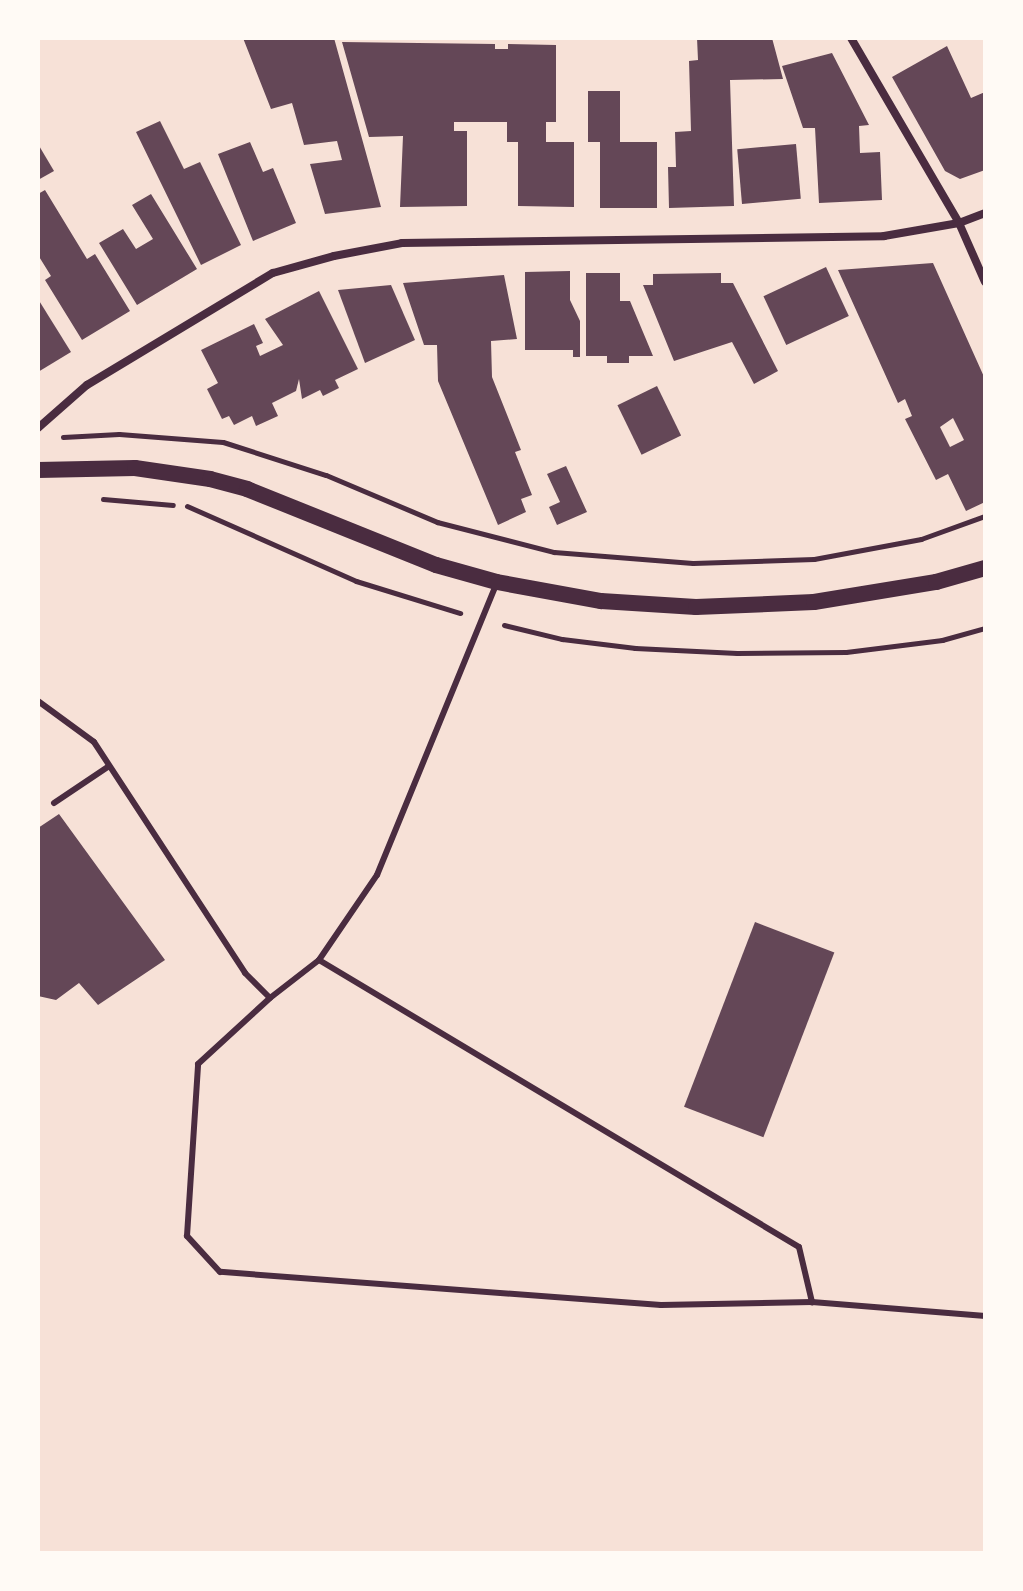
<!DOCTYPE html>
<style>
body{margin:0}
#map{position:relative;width:1023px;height:1591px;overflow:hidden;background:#f7e1d7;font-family:"Roboto Condensed",sans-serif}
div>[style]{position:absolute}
.building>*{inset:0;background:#644757;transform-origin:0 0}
.path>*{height:5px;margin:-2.5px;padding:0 2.5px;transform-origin:2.5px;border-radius:2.5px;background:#4a2c40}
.service>*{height:6px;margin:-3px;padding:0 3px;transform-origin:3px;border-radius:3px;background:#4a2c40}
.minor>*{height:8px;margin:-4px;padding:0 4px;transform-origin:4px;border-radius:4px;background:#4a2c40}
.secondary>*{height:16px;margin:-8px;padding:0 8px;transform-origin:8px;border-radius:8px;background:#4a2c40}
span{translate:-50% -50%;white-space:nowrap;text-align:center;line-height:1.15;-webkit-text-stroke:8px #fffaf5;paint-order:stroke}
.frame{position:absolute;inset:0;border:40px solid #fffaf5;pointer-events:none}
</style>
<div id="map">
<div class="building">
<i style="clip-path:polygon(243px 38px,334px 38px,381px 207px,325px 214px,310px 164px,342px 160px,337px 141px,304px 145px,292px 103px,271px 109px)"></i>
<i style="clip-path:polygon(697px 38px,772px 38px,783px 79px,730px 80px,734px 206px,669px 208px,668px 167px,676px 167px,675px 132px,691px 131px,689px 61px,698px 60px)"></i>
<i style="clip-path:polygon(342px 42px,495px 44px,495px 49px,508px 49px,508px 44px,556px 45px,556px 122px,546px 122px,546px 142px,574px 142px,574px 207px,518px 206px,518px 142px,507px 142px,507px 122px,454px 122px,454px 131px,467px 131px,467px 206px,400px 207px,403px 136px,369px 137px)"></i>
<i style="clip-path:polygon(947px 46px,971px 98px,985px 92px,985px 170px,960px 179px,945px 171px,892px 77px)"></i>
<i style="clip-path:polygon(832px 53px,869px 125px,859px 126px,860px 153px,880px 152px,882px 200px,819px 203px,815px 128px,803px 128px,782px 66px)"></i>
<i style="clip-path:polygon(588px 91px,620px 91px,620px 142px,657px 142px,657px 208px,600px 208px,600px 142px,588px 142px)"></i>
<i style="clip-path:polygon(160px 121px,184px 169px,200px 162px,241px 245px,201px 265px,136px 132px)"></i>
<i style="clip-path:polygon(250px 142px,263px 172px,273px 168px,296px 223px,253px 241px,218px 154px)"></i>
<i style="clip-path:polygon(38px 144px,54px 171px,38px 180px)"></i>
<i style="left:796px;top:144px;width:55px;height:59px;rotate:85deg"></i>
<i style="clip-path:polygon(45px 190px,87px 259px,95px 254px,130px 311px,82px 340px,45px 280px,51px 276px,38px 255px,38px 194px)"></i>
<i style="clip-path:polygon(151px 194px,197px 269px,137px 305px,99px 243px,123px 229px,136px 249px,153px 239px,132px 205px)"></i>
<i style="clip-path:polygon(evenodd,933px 263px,985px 379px,985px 502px,966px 511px,948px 474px,936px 480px,905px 419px,912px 416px,905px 399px,898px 403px,838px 270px,933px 263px,953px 418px,964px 440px,950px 447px,940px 427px,953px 418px)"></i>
<i style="left:826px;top:267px;width:54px;height:69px;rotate:65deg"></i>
<i style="clip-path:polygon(570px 271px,570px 300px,580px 321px,580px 357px,573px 357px,573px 350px,525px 350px,525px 272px)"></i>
<i style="clip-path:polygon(586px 273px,620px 273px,620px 301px,630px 301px,653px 356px,629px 356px,629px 363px,607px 363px,607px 356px,586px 356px)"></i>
<i style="clip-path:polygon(721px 273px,721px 283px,733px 283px,778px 371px,754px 384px,732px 342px,674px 361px,643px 285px,653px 285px,653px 274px)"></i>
<i style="clip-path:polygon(504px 275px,517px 339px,491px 341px,492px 377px,521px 450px,515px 452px,532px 495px,521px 499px,526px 512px,498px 525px,438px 381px,437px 345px,424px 345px,403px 283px)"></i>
<i style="clip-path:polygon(391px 285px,415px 340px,365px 363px,338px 290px)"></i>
<i style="clip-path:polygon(319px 291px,358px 369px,335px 380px,339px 388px,323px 396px,320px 390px,302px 399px,299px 379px,296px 391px,272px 403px,278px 416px,256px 426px,252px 416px,234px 425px,229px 416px,222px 419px,207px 389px,218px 383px,201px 350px,254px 324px,263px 343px,256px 346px,260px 356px,283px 345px,265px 319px)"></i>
<i style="clip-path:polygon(38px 299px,71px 352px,38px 372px)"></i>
<i style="left:657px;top:386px;width:55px;height:44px;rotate:64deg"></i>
<i style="clip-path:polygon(566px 466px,587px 512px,557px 525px,549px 507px,560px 502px,547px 474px)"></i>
<i style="clip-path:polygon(59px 814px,165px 960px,98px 1005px,79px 983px,56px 1000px,38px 996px,38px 828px)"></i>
<i style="left:755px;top:922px;width:85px;height:198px;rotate:21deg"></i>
</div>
<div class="path">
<i style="left:63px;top:437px;width:56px;rotate:-3.1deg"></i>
<i style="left:119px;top:434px;width:104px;rotate:4.4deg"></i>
<i style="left:223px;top:442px;width:108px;rotate:17.8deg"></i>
<i style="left:326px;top:475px;width:121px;rotate:22.9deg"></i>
<i style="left:437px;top:522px;width:121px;rotate:14.4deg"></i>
<i style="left:554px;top:552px;width:139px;rotate:4.5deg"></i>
<i style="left:693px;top:563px;width:121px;rotate:-1.9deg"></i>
<i style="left:814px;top:559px;width:109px;rotate:-10.6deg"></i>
<i style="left:921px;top:539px;width:68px;rotate:-19.8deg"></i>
<i style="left:103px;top:499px;width:70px;rotate:4.9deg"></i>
<i style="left:187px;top:506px;width:185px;rotate:23.9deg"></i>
<i style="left:356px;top:581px;width:109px;rotate:17.1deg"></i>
<i style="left:504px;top:625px;width:60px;rotate:13.6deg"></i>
<i style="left:562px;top:639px;width:74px;rotate:7deg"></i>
<i style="left:635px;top:648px;width:102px;rotate:2.8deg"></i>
<i style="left:737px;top:653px;width:109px;rotate:-0.5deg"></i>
<i style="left:846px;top:652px;width:97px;rotate:-7.1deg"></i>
<i style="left:942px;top:640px;width:45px;rotate:-15.6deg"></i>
</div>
<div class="service">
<i style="left:38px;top:701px;width:69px;rotate:36.2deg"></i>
<i style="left:94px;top:742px;width:276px;rotate:56.8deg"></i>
<i style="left:245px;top:973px;width:35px;rotate:45deg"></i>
<i style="left:54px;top:803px;width:66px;rotate:-33.9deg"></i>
<i style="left:319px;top:960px;width:103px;rotate:-55.7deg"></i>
<i style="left:377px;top:875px;width:313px;rotate:-67.7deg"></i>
<i style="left:812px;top:1302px;width:151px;rotate:178.9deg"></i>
<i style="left:661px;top:1305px;width:442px;rotate:-175.7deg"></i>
<i style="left:220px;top:1272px;width:49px;rotate:-132.5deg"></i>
<i style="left:187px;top:1236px;width:172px;rotate:-86.3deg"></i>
<i style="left:198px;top:1064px;width:98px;rotate:-42.5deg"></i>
<i style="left:270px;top:998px;width:62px;rotate:-37.8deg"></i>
<i style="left:319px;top:960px;width:559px;rotate:30.88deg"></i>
<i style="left:799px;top:1247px;width:57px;rotate:76.7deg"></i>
<i style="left:812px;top:1302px;width:174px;rotate:4.6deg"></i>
</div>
<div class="minor">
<i style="left:851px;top:38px;width:214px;rotate:59.7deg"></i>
<i style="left:959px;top:223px;width:64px;rotate:66.2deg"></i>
<i style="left:38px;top:428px;width:65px;rotate:-41.3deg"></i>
<i style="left:87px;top:385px;width:217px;rotate:-31.1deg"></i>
<i style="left:273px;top:273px;width:63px;rotate:-15.6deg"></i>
<i style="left:334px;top:256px;width:69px;rotate:-10.8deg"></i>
<i style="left:402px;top:243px;width:482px;rotate:-0.8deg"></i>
<i style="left:884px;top:236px;width:76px;rotate:-9.8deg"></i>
<i style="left:959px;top:223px;width:28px;rotate:-21deg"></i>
</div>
<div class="secondary">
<i style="left:38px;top:470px;width:97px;rotate:-1.2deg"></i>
<i style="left:135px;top:468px;width:76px;rotate:8.3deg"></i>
<i style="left:210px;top:479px;width:38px;rotate:15deg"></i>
<i style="left:247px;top:489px;width:204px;rotate:21.9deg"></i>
<i style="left:436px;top:565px;width:63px;rotate:15.6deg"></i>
<i style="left:497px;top:582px;width:106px;rotate:10.4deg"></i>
<i style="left:601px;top:601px;width:95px;rotate:3.6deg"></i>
<i style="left:696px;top:607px;width:118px;rotate:-2.4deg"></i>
<i style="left:814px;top:602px;width:124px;rotate:-9.3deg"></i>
<i style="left:936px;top:582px;width:51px;rotate:-15.9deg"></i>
</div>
<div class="frame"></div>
</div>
